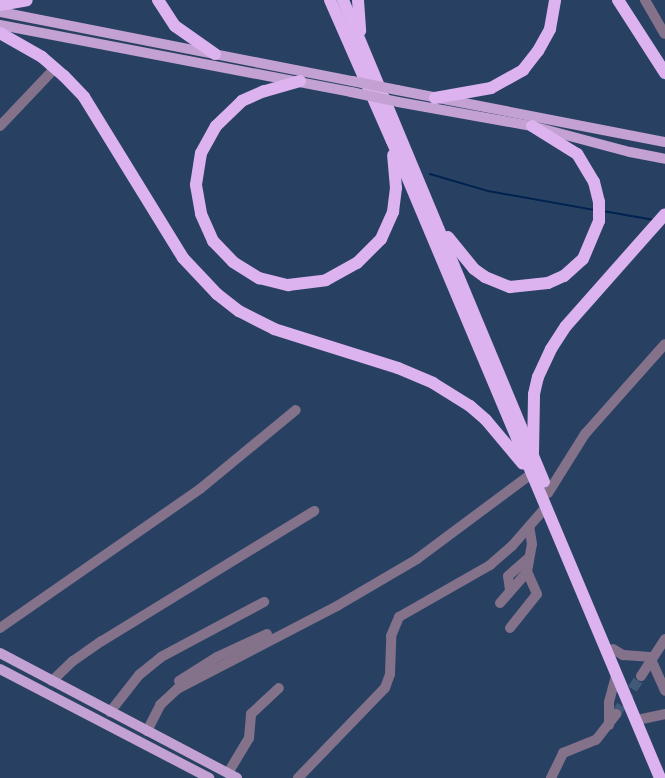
<!DOCTYPE html>
<style>
body{margin:0}
#map{position:relative;width:665px;height:778px;overflow:hidden;background:#284163;font-family:"Varela Round",sans-serif}
div>[style]{position:absolute}
.stream>*{height:2px;margin:-1px;padding:0 1px;transform-origin:1px;border-radius:1px;background:#00224f}
.minor-tunnel>*{height:10px;margin-top:-5px;transform-origin:0;background:repeating-linear-gradient(90deg,#42597a 0 10px,transparent 0 15px)}
.minor>*{height:10px;margin:-5px;padding:0 5px;transform-origin:5px;border-radius:5px;background:#83728a}
.major>*{height:10px;margin:-5px;padding:0 5px;transform-origin:5px;border-radius:5px;background:#c3a1d2}
.highway>*{height:12px;margin:-6px;padding:0 6px;transform-origin:6px;border-radius:6px;background:#dcb3ee}
.major-bridge>*{height:10px;margin:-5px;padding:0 5px;transform-origin:5px;border-radius:5px;background:#c3a1d2}
span{translate:-50% -50%;white-space:nowrap;text-align:center;line-height:1.15;-webkit-text-stroke:3.5px #1e3757;paint-order:stroke}
</style>
<div id="map">
<div class="stream">
<i style="left:430px;top:174px;width:60px;rotate:16.3deg"></i>
<i style="left:488px;top:191px;width:109px;rotate:10.1deg"></i>
<i style="left:603px;top:211px;width:52px;rotate:10deg"></i>
</div>
<div class="minor-tunnel">
<i style="left:616px;top:714px;width:45px;rotate:-56.7deg"></i>
</div>
<div class="minor">
<i style="left:645px;top:0;width:39px;rotate:60deg"></i>
<i style="left:0;top:126px;width:80px;rotate:-46.5deg"></i>
<i style="left:548px;top:493px;width:70px;rotate:-57.9deg"></i>
<i style="left:585px;top:434px;width:120px;rotate:-48.4deg"></i>
<i style="left:510px;top:590px;width:14px;rotate:-98deg"></i>
<i style="left:508px;top:576px;width:28px;rotate:-41deg"></i>
<i style="left:500px;top:603px;width:41px;rotate:-48.9deg"></i>
<i style="left:0;top:628px;width:244px;rotate:-34.8deg"></i>
<i style="left:200px;top:489px;width:124px;rotate:-39.5deg"></i>
<i style="left:510px;top:628px;width:43px;rotate:-51.5deg"></i>
<i style="left:537px;top:594px;width:24px;rotate:-114deg"></i>
<i style="left:527px;top:572px;width:28px;rotate:-80deg"></i>
<i style="left:532px;top:544px;width:18px;rotate:-99deg"></i>
<i style="left:613px;top:649px;width:12px;rotate:31deg"></i>
<i style="left:623px;top:655px;width:27px;rotate:4deg"></i>
<i style="left:650px;top:657px;width:37px;rotate:66deg"></i>
<i style="left:641px;top:676px;width:44px;rotate:-57deg"></i>
<i style="left:52px;top:681px;width:29px;rotate:-44deg"></i>
<i style="left:73px;top:661px;width:35px;rotate:-35deg"></i>
<i style="left:102px;top:641px;width:249px;rotate:-31.5deg"></i>
<i style="left:179px;top:681px;width:45px;rotate:-32.3deg"></i>
<i style="left:217px;top:657px;width:55px;rotate:-24.7deg"></i>
<i style="left:110px;top:712px;width:47px;rotate:-51.9deg"></i>
<i style="left:139px;top:675px;width:28px;rotate:-39deg"></i>
<i style="left:161px;top:657px;width:117px;rotate:-28.1deg"></i>
<i style="left:642px;top:719px;width:24px;rotate:-12deg"></i>
<i style="left:609px;top:725px;width:23px;rotate:-90deg"></i>
<i style="left:609px;top:702px;width:28px;rotate:-75deg"></i>
<i style="left:147px;top:731px;width:29px;rotate:-63deg"></i>
<i style="left:160px;top:705px;width:23px;rotate:-43deg"></i>
<i style="left:177px;top:689px;width:180px;rotate:-27.4deg"></i>
<i style="left:337px;top:606px;width:93px;rotate:-30.4deg"></i>
<i style="left:417px;top:559px;width:142px;rotate:-36.7deg"></i>
<i style="left:228px;top:773px;width:41px;rotate:-59deg"></i>
<i style="left:249px;top:738px;width:24px;rotate:-85deg"></i>
<i style="left:251px;top:714px;width:38px;rotate:-43deg"></i>
<i style="left:298px;top:778px;width:125px;rotate:-46deg"></i>
<i style="left:385px;top:688px;width:15px;rotate:-70deg"></i>
<i style="left:390px;top:674px;width:38px;rotate:-88deg"></i>
<i style="left:391px;top:636px;width:21px;rotate:-67deg"></i>
<i style="left:399px;top:617px;width:105px;rotate:-29.7deg"></i>
<i style="left:490px;top:565px;width:29px;rotate:-41deg"></i>
<i style="left:512px;top:546px;width:52px;rotate:-48.9deg"></i>
<i style="left:551px;top:778px;width:28px;rotate:-64deg"></i>
<i style="left:563px;top:753px;width:35px;rotate:-22deg"></i>
<i style="left:596px;top:740px;width:33px;rotate:-52deg"></i>
</div>
<div class="major">
<i style="left:0;top:12px;width:359px;rotate:11.1deg"></i>
<i style="left:0;top:25px;width:357px;rotate:10.8deg"></i>
<i style="left:397px;top:90px;width:273px;rotate:11deg"></i>
<i style="left:398px;top:102px;width:136px;rotate:10.2deg"></i>
<i style="left:532px;top:126px;width:101px;rotate:14.9deg"></i>
<i style="left:630px;top:152px;width:36px;rotate:11deg"></i>
<i style="left:0;top:653px;width:268px;rotate:27.8deg"></i>
<i style="left:0;top:669px;width:236px;rotate:27.5deg"></i>
</div>
<div class="highway">
<i style="left:158px;top:0;width:31px;rotate:57deg"></i>
<i style="left:175px;top:26px;width:49px;rotate:35deg"></i>
<i style="left:330px;top:0;width:154px;rotate:66.3deg"></i>
<i style="left:392px;top:141px;width:691px;rotate:67.18deg"></i>
<i style="left:343px;top:0;width:522px;rotate:67.36deg"></i>
<i style="left:358px;top:0;width:31px;rotate:86deg"></i>
<i style="left:618px;top:0;width:87px;rotate:57.2deg"></i>
<i style="left:0;top:5px;width:27px;rotate:-10deg"></i>
<i style="left:0;top:33px;width:48px;rotate:29.7deg"></i>
<i style="left:42px;top:57px;width:29px;rotate:41deg"></i>
<i style="left:64px;top:76px;width:29px;rotate:46deg"></i>
<i style="left:84px;top:97px;width:189px;rotate:58.4deg"></i>
<i style="left:183px;top:258px;width:50px;rotate:46.6deg"></i>
<i style="left:217px;top:294px;width:28px;rotate:38deg"></i>
<i style="left:239px;top:311px;width:39px;rotate:27deg"></i>
<i style="left:274px;top:329px;width:130px;rotate:17.5deg"></i>
<i style="left:398px;top:368px;width:38px;rotate:23deg"></i>
<i style="left:433px;top:383px;width:44px;rotate:31.9deg"></i>
<i style="left:470px;top:406px;width:21px;rotate:41deg"></i>
<i style="left:486px;top:420px;width:57px;rotate:49.9deg"></i>
<i style="left:300px;top:81px;width:37px;rotate:164deg"></i>
<i style="left:264px;top:91px;width:24px;rotate:156deg"></i>
<i style="left:242px;top:101px;width:36px;rotate:136deg"></i>
<i style="left:216px;top:126px;width:31px;rotate:119deg"></i>
<i style="left:201px;top:153px;width:32px;rotate:99deg"></i>
<i style="left:196px;top:185px;width:29px;rotate:80deg"></i>
<i style="left:201px;top:214px;width:30px;rotate:66deg"></i>
<i style="left:213px;top:241px;width:29px;rotate:46deg"></i>
<i style="left:233px;top:262px;width:31px;rotate:32deg"></i>
<i style="left:259px;top:278px;width:30px;rotate:14deg"></i>
<i style="left:288px;top:285px;width:38px;rotate:-7deg"></i>
<i style="left:326px;top:280px;width:35px;rotate:-29deg"></i>
<i style="left:357px;top:263px;width:34px;rotate:-45deg"></i>
<i style="left:381px;top:239px;width:30px;rotate:-66deg"></i>
<i style="left:393px;top:212px;width:24px;rotate:-83deg"></i>
<i style="left:396px;top:188px;width:33px;rotate:-95deg"></i>
<i style="left:435px;top:98px;width:57px;rotate:-10.1deg"></i>
<i style="left:491px;top:88px;width:37px;rotate:-29deg"></i>
<i style="left:523px;top:70px;width:24px;rotate:-52deg"></i>
<i style="left:538px;top:51px;width:25px;rotate:-61deg"></i>
<i style="left:550px;top:29px;width:29px;rotate:-80deg"></i>
<i style="left:448px;top:237px;width:41px;rotate:50.9deg"></i>
<i style="left:474px;top:269px;width:14px;rotate:36deg"></i>
<i style="left:485px;top:277px;width:27px;rotate:22deg"></i>
<i style="left:510px;top:287px;width:38px;rotate:-6deg"></i>
<i style="left:548px;top:283px;width:17px;rotate:-24deg"></i>
<i style="left:564px;top:276px;width:25px;rotate:-42deg"></i>
<i style="left:583px;top:259px;width:41px;rotate:-67.2deg"></i>
<i style="left:599px;top:221px;width:19px;rotate:-90deg"></i>
<i style="left:599px;top:202px;width:21px;rotate:-104deg"></i>
<i style="left:594px;top:182px;width:33px;rotate:-121deg"></i>
<i style="left:577px;top:154px;width:53px;rotate:-148.1deg"></i>
<i style="left:533px;top:453px;width:59px;rotate:-89deg"></i>
<i style="left:534px;top:394px;width:17px;rotate:-77deg"></i>
<i style="left:538px;top:377px;width:31px;rotate:-65deg"></i>
<i style="left:551px;top:349px;width:27px;rotate:-57deg"></i>
<i style="left:566px;top:326px;width:149px;rotate:-48.5deg"></i>
</div>
<div class="major-bridge">
<i style="left:352px;top:81px;width:46px;rotate:11.3deg"></i>
<i style="left:351px;top:92px;width:48px;rotate:12deg"></i>
</div>
</div>
